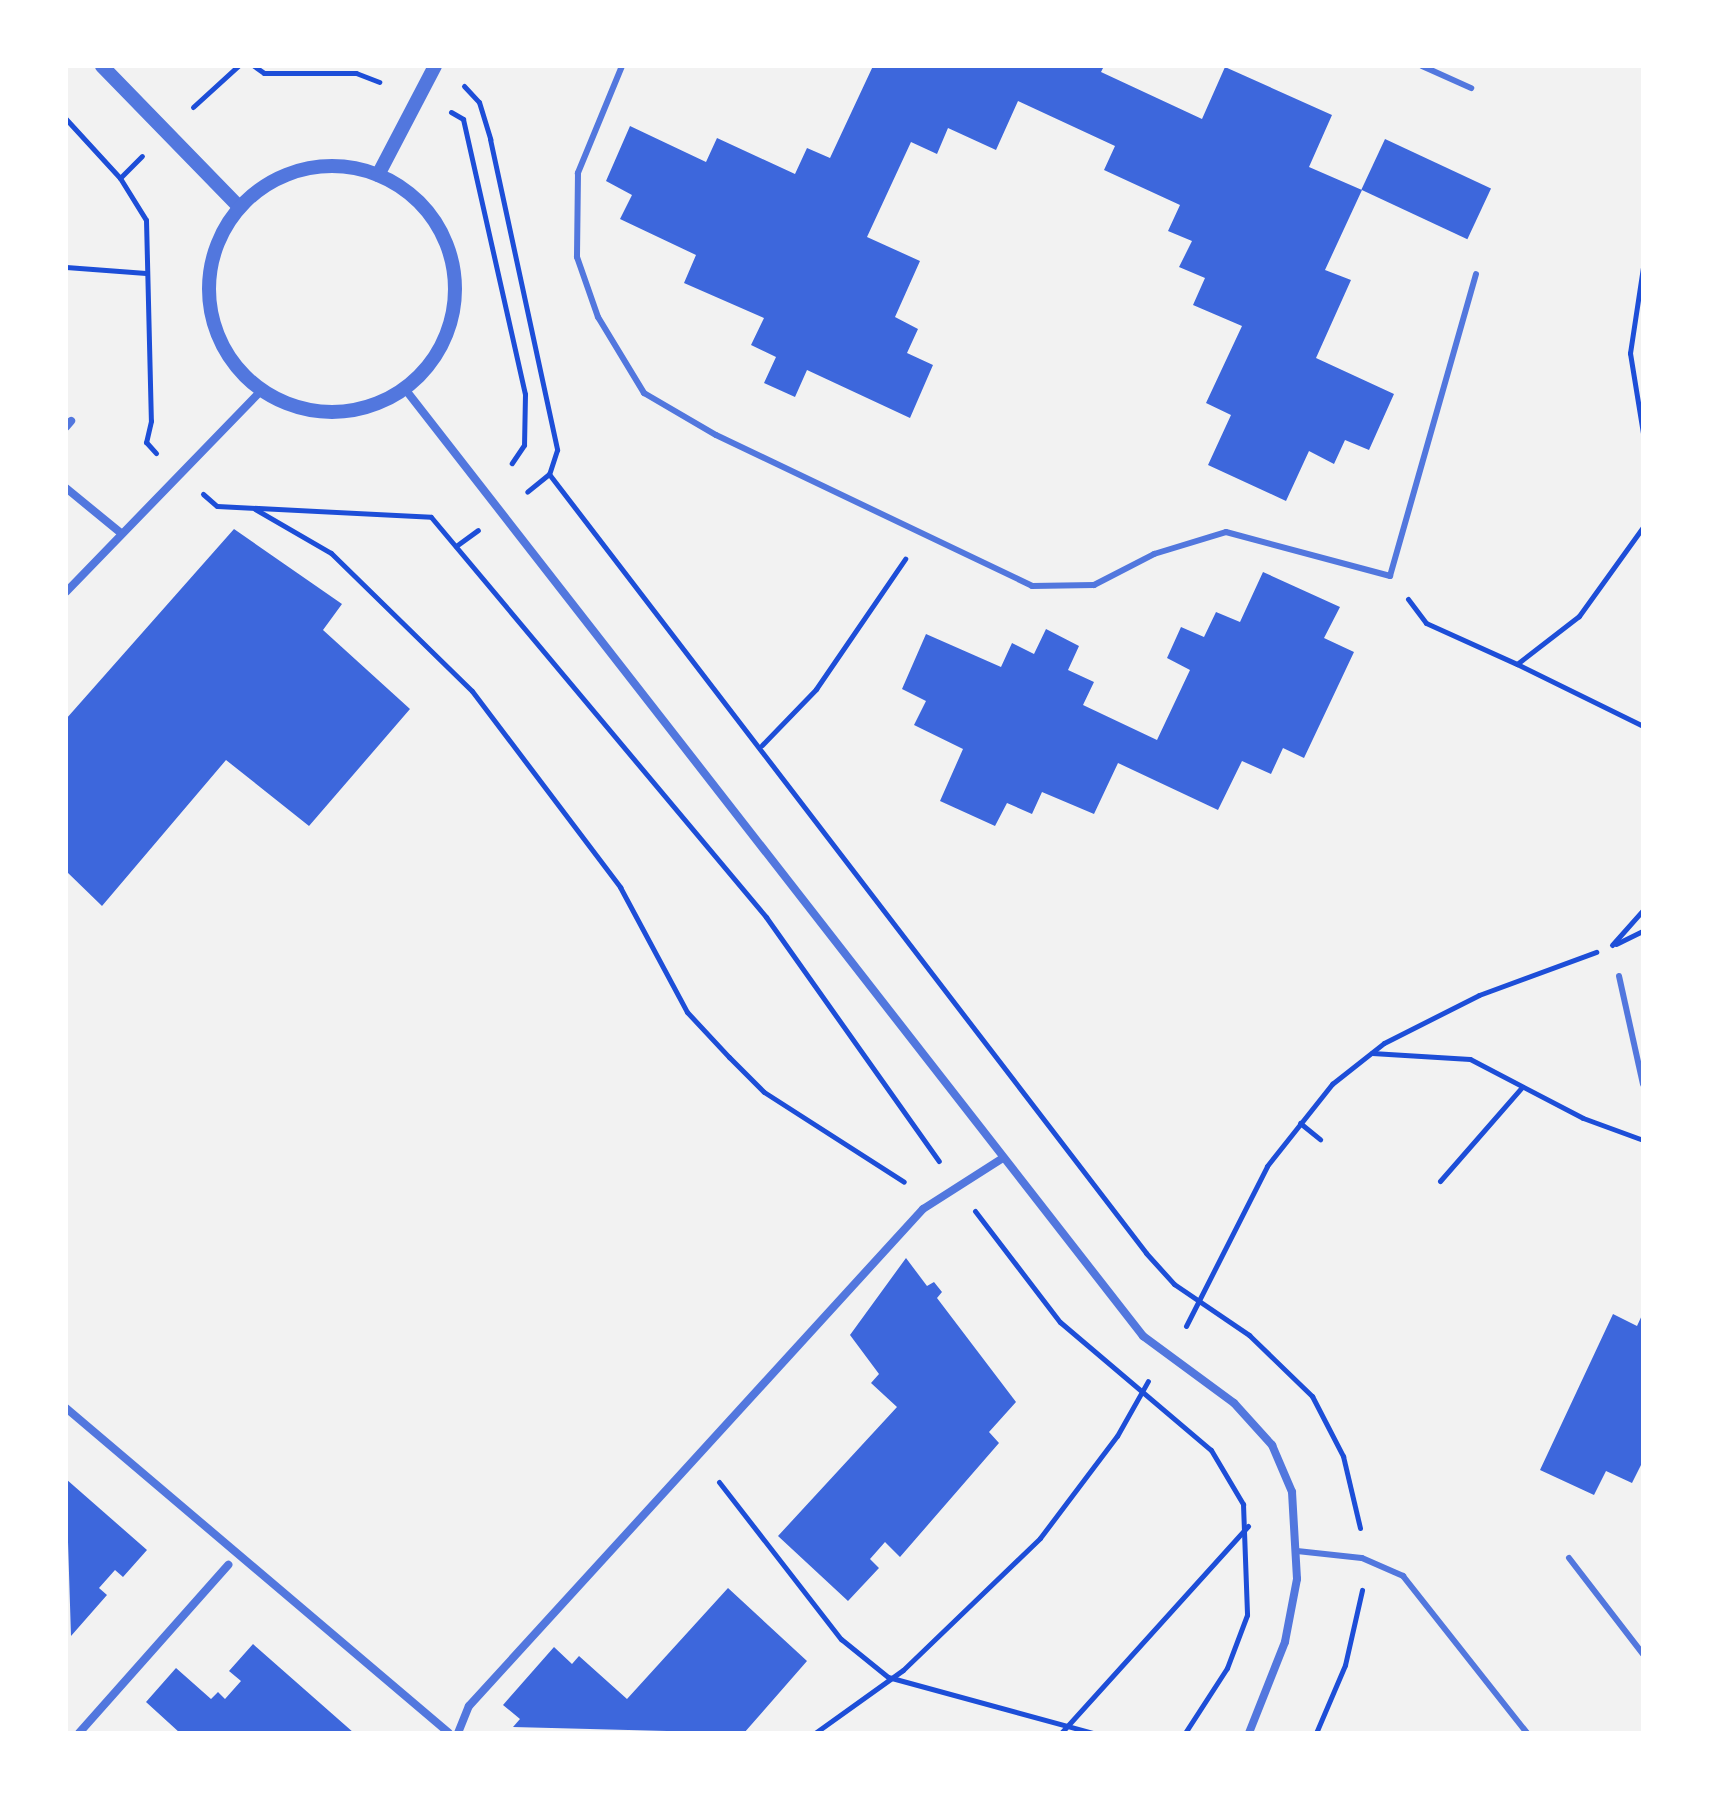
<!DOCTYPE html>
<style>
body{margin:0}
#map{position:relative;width:1709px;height:1799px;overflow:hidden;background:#f2f2f2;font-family:Rubik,sans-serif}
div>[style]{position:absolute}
.building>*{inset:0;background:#3d67dc;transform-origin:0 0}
.path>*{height:5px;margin:-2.5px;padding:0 2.5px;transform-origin:2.5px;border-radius:2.5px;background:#1d4ed8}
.service>*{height:6px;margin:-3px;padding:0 3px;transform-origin:3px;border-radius:3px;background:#5277de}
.minor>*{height:8px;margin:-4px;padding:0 4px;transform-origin:4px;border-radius:4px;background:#5277de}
.tertiary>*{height:14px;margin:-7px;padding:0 7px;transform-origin:7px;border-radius:7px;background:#5277de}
.tertiary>.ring{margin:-7px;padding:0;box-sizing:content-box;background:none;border:14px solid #5277de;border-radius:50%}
span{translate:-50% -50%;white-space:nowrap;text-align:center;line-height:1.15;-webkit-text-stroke:6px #fff;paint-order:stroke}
.frame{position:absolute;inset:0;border:68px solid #fff;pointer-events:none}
</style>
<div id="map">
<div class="building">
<i style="clip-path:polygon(873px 66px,1104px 66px,1101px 72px,1202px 119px,1225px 67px,1332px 115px,1309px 167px,1362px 190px,1325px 270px,1351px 280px,1316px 358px,1394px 394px,1369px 450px,1345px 440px,1334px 464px,1309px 451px,1286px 501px,1208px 465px,1231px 415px,1206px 403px,1242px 326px,1193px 305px,1205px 278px,1179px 267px,1192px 241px,1168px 231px,1180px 205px,1104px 170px,1115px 146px,1018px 101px,996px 150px,948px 128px,937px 154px,911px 142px,867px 237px,920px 261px,895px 317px,918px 329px,907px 353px,933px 365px,910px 418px,807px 370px,795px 397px,764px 383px,776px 357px,751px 345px,764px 318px,684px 283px,696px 255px,620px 219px,632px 195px,606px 181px,630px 126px,706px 162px,717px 138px,795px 174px,807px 148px,830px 158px)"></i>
<i style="left:1385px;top:139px;width:117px;height:56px;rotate:25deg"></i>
<i style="clip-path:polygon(234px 529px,342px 604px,323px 630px,410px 709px,309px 826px,226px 760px,102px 906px,66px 871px,66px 719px)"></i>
<i style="clip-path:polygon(1263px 572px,1340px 607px,1324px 638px,1354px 652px,1304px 758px,1283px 748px,1271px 774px,1242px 761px,1218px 810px,1118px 763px,1094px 814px,1042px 792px,1032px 814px,1007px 803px,995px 826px,940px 801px,963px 749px,914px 725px,926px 701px,902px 689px,926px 634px,1001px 667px,1012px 643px,1034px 654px,1046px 629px,1079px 646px,1068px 670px,1094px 682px,1083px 705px,1157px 740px,1190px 670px,1167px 658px,1181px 627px,1204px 637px,1216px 612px,1240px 622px)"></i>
<i style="clip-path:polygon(906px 1258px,927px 1286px,934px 1282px,942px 1292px,937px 1298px,1016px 1402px,989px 1432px,999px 1443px,900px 1557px,885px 1542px,870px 1559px,879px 1568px,848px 1601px,778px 1536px,897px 1407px,871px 1383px,879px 1374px,850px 1335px)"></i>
<i style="clip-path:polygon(1643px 1313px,1643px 1461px,1632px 1483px,1606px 1471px,1594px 1495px,1540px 1470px,1613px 1314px,1637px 1326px)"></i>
<i style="clip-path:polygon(66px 1479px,147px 1550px,123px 1577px,115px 1570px,99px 1588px,107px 1595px,71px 1636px)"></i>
<i style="clip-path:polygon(728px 1588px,807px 1661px,744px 1733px,513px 1727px,520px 1719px,503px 1705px,554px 1647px,572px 1664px,579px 1656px,627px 1699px)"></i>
<i style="clip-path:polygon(253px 1644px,354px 1733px,180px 1733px,146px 1702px,176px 1668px,211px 1699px,218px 1692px,225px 1699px,241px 1681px,229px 1671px)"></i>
</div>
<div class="path">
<i style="left:254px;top:66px;width:12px;rotate:35deg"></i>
<i style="left:264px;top:73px;width:92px"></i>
<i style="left:356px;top:73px;width:25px;rotate:21deg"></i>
<i style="left:464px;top:86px;width:22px;rotate:47deg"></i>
<i style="left:479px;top:102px;width:39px;rotate:73deg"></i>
<i style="left:490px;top:139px;width:318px;rotate:77.8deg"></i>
<i style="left:557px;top:450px;width:25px;rotate:108deg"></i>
<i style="left:549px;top:474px;width:28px;rotate:141deg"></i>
<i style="left:193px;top:107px;width:61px;rotate:-42.3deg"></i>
<i style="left:451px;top:112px;width:14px;rotate:30deg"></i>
<i style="left:463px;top:119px;width:282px;rotate:77.3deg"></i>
<i style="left:525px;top:394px;width:51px;rotate:91.1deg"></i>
<i style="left:524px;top:445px;width:22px;rotate:124deg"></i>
<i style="left:66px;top:119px;width:80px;rotate:47.5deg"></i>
<i style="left:120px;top:178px;width:31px;rotate:-45deg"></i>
<i style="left:120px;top:178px;width:49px;rotate:58.2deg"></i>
<i style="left:146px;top:220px;width:201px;rotate:88.6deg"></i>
<i style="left:151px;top:421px;width:22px;rotate:103deg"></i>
<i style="left:146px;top:442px;width:15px;rotate:48deg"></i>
<i style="left:66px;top:267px;width:80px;rotate:4.3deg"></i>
<i style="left:1643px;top:267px;width:87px;rotate:98.6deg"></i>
<i style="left:1630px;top:353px;width:81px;rotate:80.8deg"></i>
<i style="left:549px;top:474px;width:981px;rotate:52.53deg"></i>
<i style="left:1146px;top:1253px;width:42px;rotate:47.9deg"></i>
<i style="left:1174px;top:1284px;width:91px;rotate:34.2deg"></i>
<i style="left:1249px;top:1335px;width:88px;rotate:44.1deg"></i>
<i style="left:1312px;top:1396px;width:68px;rotate:62.7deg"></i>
<i style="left:1343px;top:1456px;width:74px;rotate:76.7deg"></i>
<i style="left:203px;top:494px;width:18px;rotate:41deg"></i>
<i style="left:217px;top:506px;width:214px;rotate:2.9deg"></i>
<i style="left:431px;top:517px;width:522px;rotate:50.05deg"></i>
<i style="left:766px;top:917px;width:299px;rotate:54.7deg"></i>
<i style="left:255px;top:509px;width:88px;rotate:30.1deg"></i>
<i style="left:331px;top:553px;width:197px;rotate:44.4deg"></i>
<i style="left:472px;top:691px;width:246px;rotate:52.9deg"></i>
<i style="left:620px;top:887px;width:142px;rotate:61.8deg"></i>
<i style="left:687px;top:1012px;width:62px;rotate:47deg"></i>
<i style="left:729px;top:1057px;width:49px;rotate:45deg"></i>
<i style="left:764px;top:1092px;width:166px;rotate:32.7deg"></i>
<i style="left:1643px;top:527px;width:110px;rotate:125.7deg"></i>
<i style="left:1579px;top:616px;width:78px;rotate:142.3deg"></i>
<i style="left:1517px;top:664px;width:140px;rotate:26.2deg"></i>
<i style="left:456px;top:546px;width:27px;rotate:-36deg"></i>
<i style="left:1408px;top:599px;width:30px;rotate:53deg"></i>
<i style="left:1426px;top:623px;width:100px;rotate:24.3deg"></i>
<i style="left:762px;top:745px;width:78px;rotate:-46deg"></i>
<i style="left:816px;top:689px;width:158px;rotate:-55.6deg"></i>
<i style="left:1616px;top:944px;width:30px;rotate:-26deg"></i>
<i style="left:1612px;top:945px;width:47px;rotate:-48.5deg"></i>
<i style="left:1372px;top:1053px;width:98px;rotate:3.5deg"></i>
<i style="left:1470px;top:1059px;width:127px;rotate:27.6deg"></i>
<i style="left:1583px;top:1118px;width:64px;rotate:20.1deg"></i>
<i style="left:1300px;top:1123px;width:26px;rotate:39deg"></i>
<i style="left:1440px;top:1181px;width:125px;rotate:-48.9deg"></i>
<i style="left:975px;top:1211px;width:140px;rotate:52.6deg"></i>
<i style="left:1060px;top:1322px;width:198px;rotate:40.3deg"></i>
<i style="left:1211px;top:1450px;width:63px;rotate:59.3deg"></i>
<i style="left:1243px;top:1504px;width:111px;rotate:87.9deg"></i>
<i style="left:1247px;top:1615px;width:57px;rotate:110.7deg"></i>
<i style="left:1227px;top:1668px;width:77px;rotate:122.9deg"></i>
<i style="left:1186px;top:1326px;width:179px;rotate:-63.1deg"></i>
<i style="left:1267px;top:1166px;width:105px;rotate:-51.6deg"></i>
<i style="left:1332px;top:1084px;width:66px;rotate:-38.3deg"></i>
<i style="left:1384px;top:1043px;width:106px;rotate:-26.8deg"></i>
<i style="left:1479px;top:995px;width:125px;rotate:-20.2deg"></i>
<i style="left:719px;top:1482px;width:199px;rotate:52.2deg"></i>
<i style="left:841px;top:1639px;width:60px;rotate:39deg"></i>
<i style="left:888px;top:1677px;width:213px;rotate:15.3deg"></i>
<i style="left:815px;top:1733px;width:108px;rotate:-35.6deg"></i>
<i style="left:903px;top:1670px;width:190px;rotate:-43.9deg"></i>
<i style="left:1040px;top:1538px;width:128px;rotate:-53deg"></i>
<i style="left:1117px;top:1436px;width:63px;rotate:-60.6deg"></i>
<i style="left:1061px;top:1733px;width:279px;rotate:-47.9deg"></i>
<i style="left:1316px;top:1733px;width:74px;rotate:-66.9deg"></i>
<i style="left:1345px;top:1665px;width:77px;rotate:-77.2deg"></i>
</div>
<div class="service">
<i style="left:622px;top:66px;width:116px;rotate:112.4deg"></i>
<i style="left:578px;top:173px;width:84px;rotate:90.7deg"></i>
<i style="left:577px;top:257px;width:64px;rotate:70.7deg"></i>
<i style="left:598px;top:317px;width:89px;rotate:58.8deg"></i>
<i style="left:644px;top:393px;width:83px;rotate:30.3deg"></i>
<i style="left:716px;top:435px;width:350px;rotate:25.5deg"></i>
<i style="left:1032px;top:586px;width:62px;rotate:-0.9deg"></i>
<i style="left:1094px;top:585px;width:68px;rotate:-27.3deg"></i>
<i style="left:1154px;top:554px;width:75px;rotate:-17deg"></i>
<i style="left:1226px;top:532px;width:170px;rotate:15deg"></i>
<i style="left:1390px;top:576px;width:314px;rotate:-74.1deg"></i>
<i style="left:1422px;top:66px;width:54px;rotate:24.2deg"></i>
<i style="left:1619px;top:976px;width:111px;rotate:77.5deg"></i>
<i style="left:1297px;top:1551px;width:65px;rotate:6.1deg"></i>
<i style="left:1362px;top:1558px;width:45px;rotate:23.7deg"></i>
<i style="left:1403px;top:1576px;width:200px;rotate:51.7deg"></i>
<i style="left:1569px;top:1558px;width:121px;rotate:52.4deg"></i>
</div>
<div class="minor">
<i style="left:405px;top:389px;width:1201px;rotate:52.07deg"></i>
<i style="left:1143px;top:1336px;width:113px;rotate:36.4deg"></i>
<i style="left:1234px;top:1403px;width:57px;rotate:47.9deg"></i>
<i style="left:1272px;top:1445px;width:51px;rotate:66.9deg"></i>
<i style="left:1292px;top:1492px;width:87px;rotate:86.7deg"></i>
<i style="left:1297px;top:1579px;width:64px;rotate:100.8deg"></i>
<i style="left:1285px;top:1642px;width:98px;rotate:111.6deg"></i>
<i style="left:66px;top:427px;width:8px;rotate:-50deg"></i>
<i style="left:66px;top:488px;width:72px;rotate:39.4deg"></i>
<i style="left:66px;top:592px;width:280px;rotate:-45.9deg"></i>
<i style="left:66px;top:1408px;width:502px;rotate:40.32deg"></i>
<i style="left:79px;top:1733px;width:225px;rotate:-48.4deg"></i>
<i style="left:458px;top:1733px;width:29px;rotate:-68deg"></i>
<i style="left:469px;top:1706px;width:673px;rotate:-47.59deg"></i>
<i style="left:923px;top:1209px;width:95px;rotate:-32.5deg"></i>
</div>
<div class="tertiary">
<i style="left:102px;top:66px;width:197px;rotate:45.8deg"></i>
<i class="ring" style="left:209px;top:166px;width:232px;height:232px"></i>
<i style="left:378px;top:175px;width:123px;rotate:-62.4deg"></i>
</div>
<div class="frame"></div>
</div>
